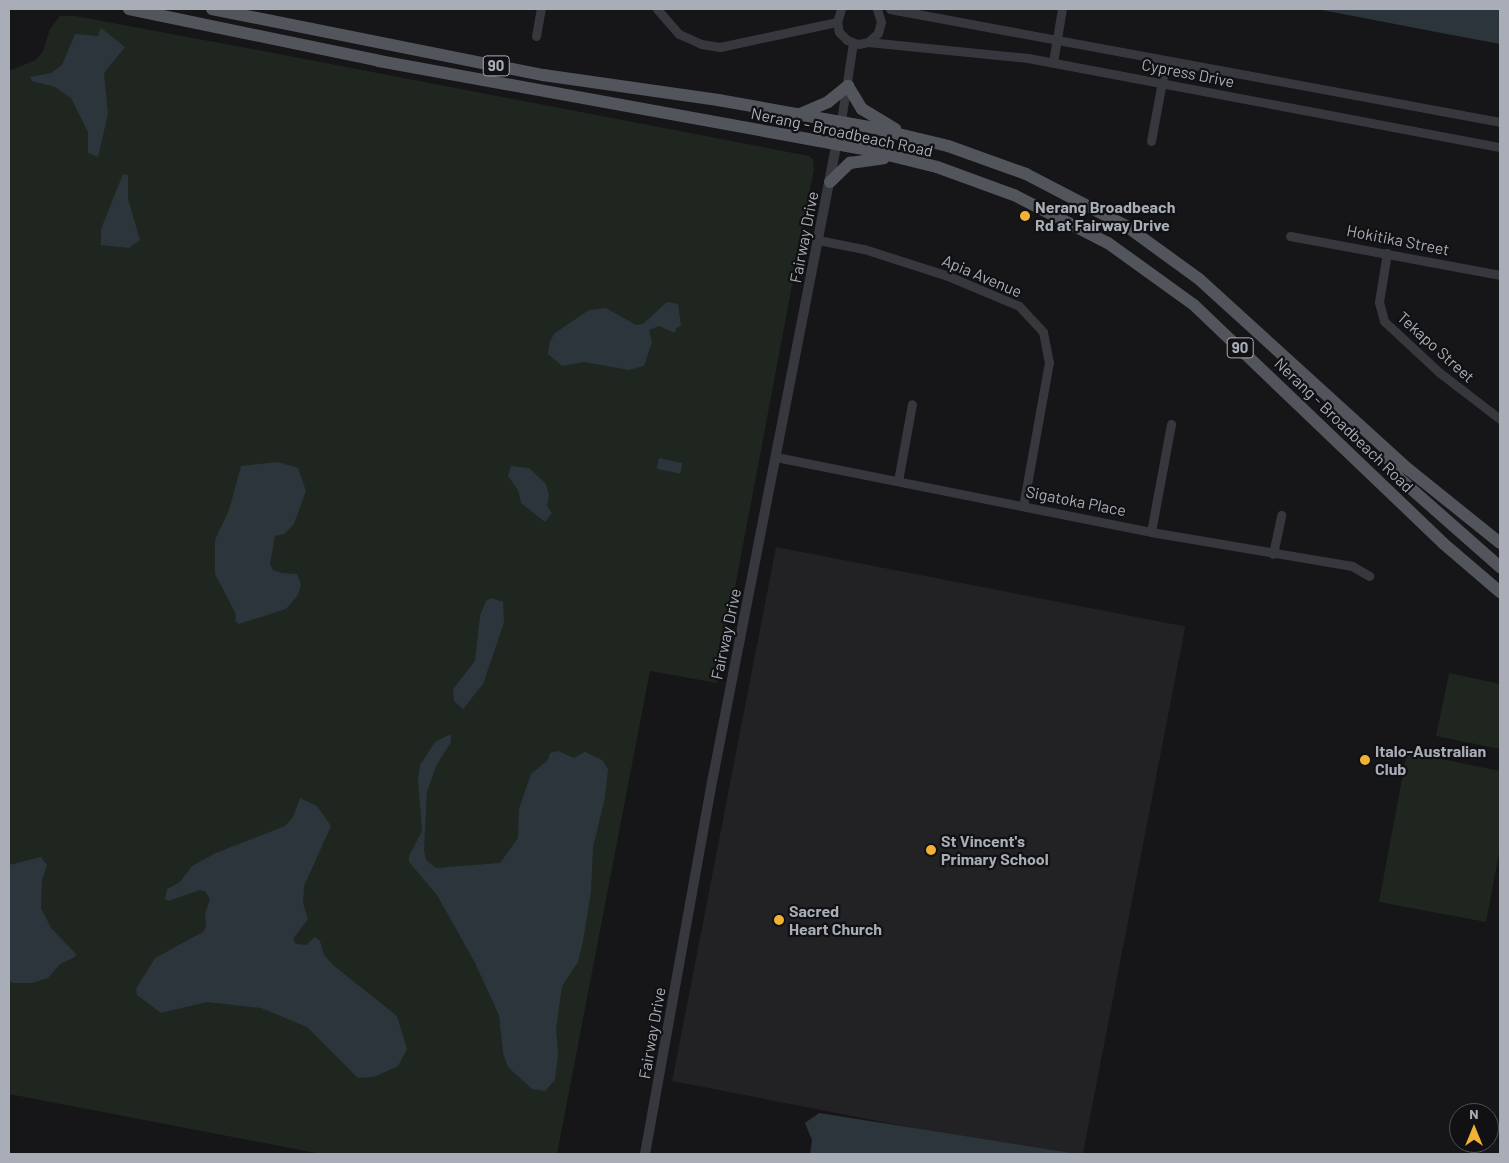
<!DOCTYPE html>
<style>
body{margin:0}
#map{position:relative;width:1509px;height:1163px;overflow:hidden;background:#161618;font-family:Barlow,sans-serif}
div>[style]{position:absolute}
.built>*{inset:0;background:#222225;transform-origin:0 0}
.green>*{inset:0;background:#1e261f}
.water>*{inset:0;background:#2c353c;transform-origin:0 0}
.minor>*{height:9px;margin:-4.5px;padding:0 4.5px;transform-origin:4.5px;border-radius:4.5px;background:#37383d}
.tertiary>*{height:10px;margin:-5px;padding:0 5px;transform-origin:5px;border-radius:5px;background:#37383d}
.primary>*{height:12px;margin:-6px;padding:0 6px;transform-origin:6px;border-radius:6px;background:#53555c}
.dots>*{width:14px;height:14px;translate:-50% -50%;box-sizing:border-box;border:2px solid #111113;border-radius:50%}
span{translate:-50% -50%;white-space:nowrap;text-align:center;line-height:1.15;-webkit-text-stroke:4.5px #111113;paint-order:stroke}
.shield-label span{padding:1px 4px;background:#111113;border:1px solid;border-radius:4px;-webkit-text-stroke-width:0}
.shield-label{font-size:15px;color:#a8adb8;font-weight:700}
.street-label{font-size:16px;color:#a8adb8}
.poi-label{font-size:16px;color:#a8adb8;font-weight:700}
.left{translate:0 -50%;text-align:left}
.frame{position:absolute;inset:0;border:10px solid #a8adb8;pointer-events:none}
.north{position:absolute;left:1449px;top:1103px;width:50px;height:50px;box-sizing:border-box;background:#111113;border:1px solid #4d4f55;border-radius:50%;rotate:0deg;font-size:14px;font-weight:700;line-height:20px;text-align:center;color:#a8adb8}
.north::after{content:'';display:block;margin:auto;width:18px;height:22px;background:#f2b134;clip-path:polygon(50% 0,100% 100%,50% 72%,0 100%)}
</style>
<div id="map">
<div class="built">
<i style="left:776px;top:547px;width:417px;height:544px;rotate:11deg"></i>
</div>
<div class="green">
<i style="clip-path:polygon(60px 16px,75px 16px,258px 50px,809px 156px,813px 160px,814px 169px,717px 683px,650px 671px,557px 1154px,321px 1154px,9px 1094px,9px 71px,36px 60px,43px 51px,50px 29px)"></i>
<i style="clip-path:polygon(1449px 673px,1500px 684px,1500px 749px,1436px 736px)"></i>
<i style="clip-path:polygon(1407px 752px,1500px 771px,1500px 848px,1486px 922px,1379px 902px)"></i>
</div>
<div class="water">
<i style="clip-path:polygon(1317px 9px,1500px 9px,1500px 44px,1431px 31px)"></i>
<i style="clip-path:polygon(101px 28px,125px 47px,104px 73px,108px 114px,98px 157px,88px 153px,88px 132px,71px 98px,55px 87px,32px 81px,30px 77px,51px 73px,62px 65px,75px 34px,98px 36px)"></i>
<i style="clip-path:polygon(123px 174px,128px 175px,128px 199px,140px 240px,129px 248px,101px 245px,101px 229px)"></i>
<i style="clip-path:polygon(667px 302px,678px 304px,681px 326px,676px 328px,675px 333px,659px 326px,649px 330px,652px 342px,644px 366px,629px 370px,584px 362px,562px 366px,548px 354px,550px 341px,555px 333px,589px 310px,606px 308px,636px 325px,643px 324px)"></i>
<i style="left:659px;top:458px;width:24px;height:11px;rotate:12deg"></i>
<i style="clip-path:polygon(278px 462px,298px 468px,306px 491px,294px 524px,284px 534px,275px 536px,270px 564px,273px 570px,282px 573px,297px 574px,301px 585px,298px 595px,286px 609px,239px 624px,235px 621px,236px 614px,215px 574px,215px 540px,229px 510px,241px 466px)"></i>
<i style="clip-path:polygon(511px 466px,529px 468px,546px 484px,549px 495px,547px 506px,552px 513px,545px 522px,521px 503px,518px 490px,508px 476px)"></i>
<i style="clip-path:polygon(491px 598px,503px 602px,504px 623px,483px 684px,463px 709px,454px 701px,453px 689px,475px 661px,480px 616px,486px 601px)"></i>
<i style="clip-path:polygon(451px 734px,451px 742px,436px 766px,427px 792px,424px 850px,426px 860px,436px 868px,500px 863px,518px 838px,519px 809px,531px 774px,548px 760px,550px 753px,558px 751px,574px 758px,585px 752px,602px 760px,608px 769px,605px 798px,593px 847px,591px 892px,583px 941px,578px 962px,562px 986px,556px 1029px,558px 1054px,555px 1080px,545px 1091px,532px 1089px,508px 1067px,503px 1053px,499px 1015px,474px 961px,437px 895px,409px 862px,409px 856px,422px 831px,418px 779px,420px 765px,435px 742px)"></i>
<i style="clip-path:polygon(300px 798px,317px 806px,331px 826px,304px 886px,303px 903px,308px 919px,293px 939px,296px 944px,306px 945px,315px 937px,320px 941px,324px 955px,333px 965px,397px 1016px,407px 1049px,398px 1066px,374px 1077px,358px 1078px,307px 1027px,261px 1008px,207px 1002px,161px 1013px,137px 995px,136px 989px,155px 958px,203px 932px,206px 927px,205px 914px,210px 899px,205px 891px,200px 890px,168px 901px,165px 899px,167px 889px,180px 882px,192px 866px,216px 853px,285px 826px,293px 817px)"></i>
<i style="clip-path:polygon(41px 857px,47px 865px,42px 880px,41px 908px,51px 928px,76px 954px,75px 957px,60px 964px,48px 978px,32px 983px,14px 983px,9px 981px,9px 865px)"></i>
<i style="clip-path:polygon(819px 1113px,1077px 1154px,810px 1154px,812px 1140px,805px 1123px)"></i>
</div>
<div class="minor">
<i style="left:657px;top:9px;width:33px;rotate:49deg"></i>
<i style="left:679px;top:34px;width:24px;rotate:24deg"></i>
<i style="left:701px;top:44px;width:19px;rotate:9deg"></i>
<i style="left:720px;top:47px;width:120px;rotate:-12.1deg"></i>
<i style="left:841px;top:9px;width:14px;rotate:107deg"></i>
<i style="left:837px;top:22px;width:10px;rotate:79deg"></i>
<i style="left:839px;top:32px;width:11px;rotate:45deg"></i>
<i style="left:847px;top:40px;width:12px;rotate:20deg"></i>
<i style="left:858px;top:44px;width:10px;rotate:-11deg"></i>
<i style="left:868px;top:42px;width:13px;rotate:-42deg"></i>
<i style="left:878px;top:33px;width:11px;rotate:-75deg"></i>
<i style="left:881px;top:22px;width:14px;rotate:-107deg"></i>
<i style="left:890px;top:9px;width:620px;rotate:10.49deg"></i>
<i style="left:536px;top:36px;width:27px;rotate:-80deg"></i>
<i style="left:868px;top:42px;width:161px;rotate:5.7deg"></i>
<i style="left:1028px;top:58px;width:480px;rotate:10.7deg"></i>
<i style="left:1053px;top:62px;width:54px;rotate:-80.4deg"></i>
<i style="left:841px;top:121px;width:79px;rotate:-81.3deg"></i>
<i style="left:1151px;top:141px;width:82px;rotate:-79.5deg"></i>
<i style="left:1290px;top:236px;width:214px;rotate:10.5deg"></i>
<i style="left:818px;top:240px;width:47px;rotate:11.1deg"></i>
<i style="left:864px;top:249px;width:88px;rotate:17.8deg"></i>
<i style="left:948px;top:276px;width:77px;rotate:22.9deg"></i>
<i style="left:1019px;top:306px;width:35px;rotate:47deg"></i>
<i style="left:1043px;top:332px;width:31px;rotate:79deg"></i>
<i style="left:1049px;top:362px;width:146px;rotate:100.2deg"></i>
<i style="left:1387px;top:253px;width:50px;rotate:99.3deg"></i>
<i style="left:1379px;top:302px;width:20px;rotate:75deg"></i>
<i style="left:1384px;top:321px;width:76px;rotate:42.9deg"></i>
<i style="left:1440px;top:373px;width:76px;rotate:37.5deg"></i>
<i style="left:776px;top:457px;width:382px;rotate:11.3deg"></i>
<i style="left:1151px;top:532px;width:204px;rotate:9.6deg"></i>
<i style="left:1352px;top:566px;width:20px;rotate:30deg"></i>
<i style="left:898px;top:481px;width:78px;rotate:-79.7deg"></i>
<i style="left:1151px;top:532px;width:110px;rotate:-79.5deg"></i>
<i style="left:1273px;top:554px;width:40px;rotate:-78deg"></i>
</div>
<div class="tertiary">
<i style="left:645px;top:1154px;width:383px;rotate:-79.8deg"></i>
<i style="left:713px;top:777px;width:668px;rotate:-78.96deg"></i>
</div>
<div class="primary">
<i style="left:129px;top:9px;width:255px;rotate:11.7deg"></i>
<i style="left:379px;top:61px;width:488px;rotate:10.3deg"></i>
<i style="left:859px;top:148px;width:80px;rotate:13.7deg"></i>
<i style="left:937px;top:167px;width:82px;rotate:20deg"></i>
<i style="left:1014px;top:195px;width:106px;rotate:27.1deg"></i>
<i style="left:1108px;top:243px;width:106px;rotate:35.8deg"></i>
<i style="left:1194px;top:305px;width:346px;rotate:43.7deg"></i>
<i style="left:1444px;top:544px;width:74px;rotate:40.6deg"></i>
<i style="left:212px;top:9px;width:338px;rotate:11.3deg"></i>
<i style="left:543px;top:75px;width:177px;rotate:8.1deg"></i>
<i style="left:718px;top:100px;width:153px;rotate:10.1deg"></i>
<i style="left:869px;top:127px;width:81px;rotate:13.5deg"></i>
<i style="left:948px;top:146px;width:83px;rotate:19.7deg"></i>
<i style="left:1026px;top:174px;width:113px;rotate:27.5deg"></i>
<i style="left:1126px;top:226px;width:90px;rotate:36deg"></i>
<i style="left:1199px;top:279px;width:282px;rotate:42.3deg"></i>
<i style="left:1408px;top:469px;width:118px;rotate:38.8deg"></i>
<i style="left:800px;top:114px;width:30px;rotate:-23deg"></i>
<i style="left:828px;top:102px;width:26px;rotate:-39deg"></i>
<i style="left:848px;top:86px;width:27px;rotate:59deg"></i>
<i style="left:862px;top:109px;width:39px;rotate:31deg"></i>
<i style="left:830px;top:182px;width:28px;rotate:-44deg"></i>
<i style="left:850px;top:163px;width:34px;rotate:-8deg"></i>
<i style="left:1386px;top:454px;width:27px;rotate:62deg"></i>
<i style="left:1399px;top:478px;width:135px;rotate:41.4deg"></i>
</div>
<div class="dots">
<i style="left:1025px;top:216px;background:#f2b134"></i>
<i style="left:1365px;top:760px;background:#f2b134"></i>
<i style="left:931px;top:850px;background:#f2b134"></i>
<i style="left:779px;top:920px;background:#f2b134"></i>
</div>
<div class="shield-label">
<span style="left:496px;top:66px">90</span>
<span style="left:1240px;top:348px">90</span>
</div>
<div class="street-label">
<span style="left:1188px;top:73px;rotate:11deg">Cypress Drive</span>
<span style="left:842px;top:132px;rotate:12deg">Nerang - Broadbeach Road</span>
<span style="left:804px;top:237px;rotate:-79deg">Fairway Drive</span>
<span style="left:1398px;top:240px;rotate:11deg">Hokitika Street</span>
<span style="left:982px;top:276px;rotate:23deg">Apia Avenue</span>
<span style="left:1436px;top:347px;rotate:42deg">Tekapo Street</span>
<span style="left:1344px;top:425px;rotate:44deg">Nerang - Broadbeach Road</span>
<span style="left:1076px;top:501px;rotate:11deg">Sigatoka Place</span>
<span style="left:726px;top:634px;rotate:-78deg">Fairway Drive</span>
<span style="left:652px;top:1033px;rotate:-80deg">Fairway Drive</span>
</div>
<div class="poi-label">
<span class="left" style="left:1035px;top:216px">Nerang Broadbeach<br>Rd at Fairway Drive</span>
<span class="left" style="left:1375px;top:760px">Italo-Australian<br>Club</span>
<span class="left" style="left:941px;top:850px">St Vincent's<br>Primary School</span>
<span class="left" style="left:789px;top:920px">Sacred<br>Heart Church</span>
</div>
<div class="frame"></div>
<div class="north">N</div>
</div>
